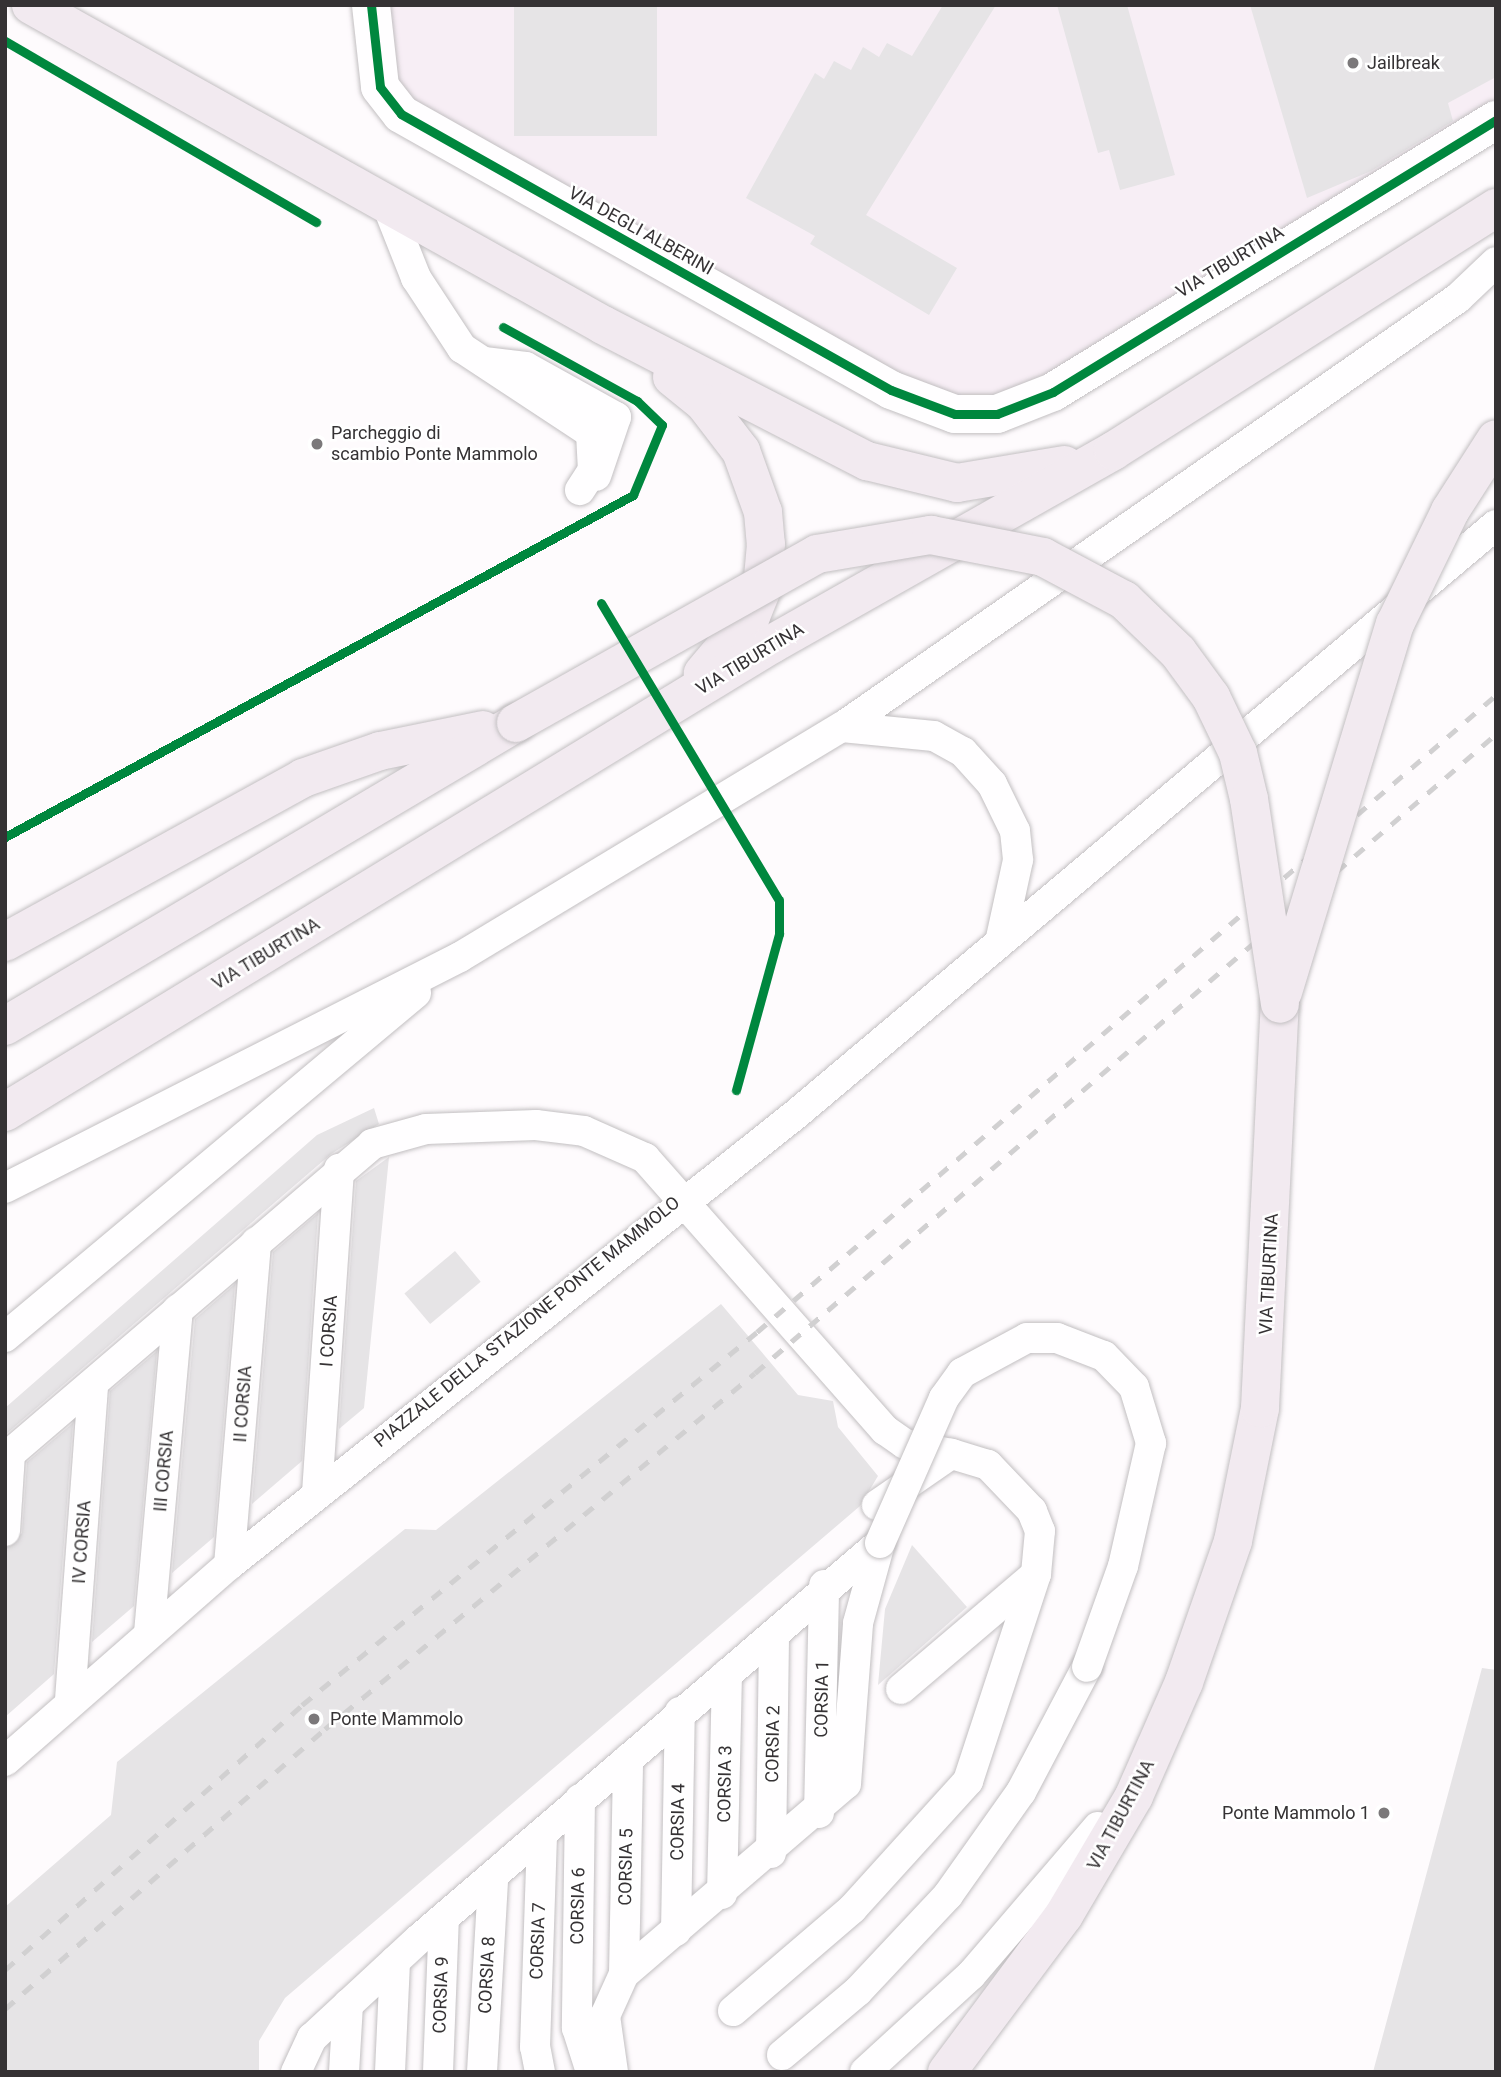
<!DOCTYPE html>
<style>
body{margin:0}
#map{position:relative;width:1501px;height:2077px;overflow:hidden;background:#fefbfd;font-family:Roboto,sans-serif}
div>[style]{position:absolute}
.built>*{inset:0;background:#f7eef5}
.building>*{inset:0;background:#e6e4e6;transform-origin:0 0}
.roads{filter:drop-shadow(0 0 2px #c2bfc1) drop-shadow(0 0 2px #c2bfc1)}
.service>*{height:30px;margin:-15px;padding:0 15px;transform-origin:15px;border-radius:15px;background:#fffeff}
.minor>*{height:38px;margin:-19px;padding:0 19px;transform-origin:19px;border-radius:19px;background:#fffeff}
.primary>*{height:38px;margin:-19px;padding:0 19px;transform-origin:19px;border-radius:19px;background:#f2eaf0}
.rail>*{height:5px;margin-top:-2.5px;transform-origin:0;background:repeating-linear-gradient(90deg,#d1d0d1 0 12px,transparent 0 24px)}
.bridges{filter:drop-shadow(0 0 2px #c2bfc1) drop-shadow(0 0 2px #c2bfc1)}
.service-bridge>*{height:30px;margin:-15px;padding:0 15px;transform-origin:15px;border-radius:15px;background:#fffeff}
.primary-bridge>*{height:38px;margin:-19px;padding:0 19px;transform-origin:19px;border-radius:19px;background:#f2eaf0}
.cycleway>*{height:9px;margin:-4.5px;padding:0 4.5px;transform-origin:4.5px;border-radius:4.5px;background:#00873e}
.dots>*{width:19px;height:19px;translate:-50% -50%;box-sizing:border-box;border:4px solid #fff;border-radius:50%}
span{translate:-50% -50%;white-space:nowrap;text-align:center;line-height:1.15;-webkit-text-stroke:5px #fff;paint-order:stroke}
.poi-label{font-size:18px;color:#353234}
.left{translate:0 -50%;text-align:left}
.right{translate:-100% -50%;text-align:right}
.street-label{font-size:18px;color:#353234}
.frame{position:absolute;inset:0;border:7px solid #353234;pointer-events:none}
</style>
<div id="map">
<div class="built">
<i style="clip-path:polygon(371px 5px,1496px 5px,1496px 120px,975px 415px,401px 114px)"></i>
</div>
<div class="building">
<i style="left:514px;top:5px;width:143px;height:131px"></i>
<i style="clip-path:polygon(943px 5px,996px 5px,866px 215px,957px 268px,929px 315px,810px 244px,815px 236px,746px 198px,815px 73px,824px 79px,834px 61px,851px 70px,863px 47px,879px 57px,887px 43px,912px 56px)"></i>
<i style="clip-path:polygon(1057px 5px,1127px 5px,1175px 175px,1120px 190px,1109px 150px,1098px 153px)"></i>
<i style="clip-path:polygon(1250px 5px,1496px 5px,1496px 77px,1448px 103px,1453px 121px,1371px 171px,1307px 198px)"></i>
<i style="clip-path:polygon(374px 1108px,379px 1124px,331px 1154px,5px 1435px,5px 1408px,317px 1135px)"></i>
<i style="clip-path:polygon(389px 1157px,364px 1408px,339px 1429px,356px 1181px)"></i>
<i style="clip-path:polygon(318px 1213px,302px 1461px,252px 1504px,273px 1252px)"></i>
<i style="left:455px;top:1251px;width:40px;height:66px;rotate:50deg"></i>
<i style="clip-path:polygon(235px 1284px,214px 1537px,172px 1573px,195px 1319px)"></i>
<i style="clip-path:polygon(721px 1304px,798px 1395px,833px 1401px,838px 1427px,878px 1476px,860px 1506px,285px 1998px,259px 2041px,259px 2072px,5px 2072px,5px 1907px,111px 1815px,117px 1762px,405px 1529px,436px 1530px)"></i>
<i style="clip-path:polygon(157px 1351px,134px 1606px,92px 1642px,110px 1391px)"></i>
<i style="clip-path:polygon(73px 1423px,54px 1674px,5px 1717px,5px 1548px,22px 1533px,27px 1462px)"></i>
<i style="clip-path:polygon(912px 1545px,967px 1607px,878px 1685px,885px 1609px)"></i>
<i style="clip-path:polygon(1482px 1668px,1496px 1670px,1496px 2072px,1373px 2072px)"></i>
</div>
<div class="roads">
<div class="service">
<i style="left:387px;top:205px;width:79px;rotate:68.3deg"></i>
<i style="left:416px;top:278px;width:84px;rotate:56.7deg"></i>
<i style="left:462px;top:348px;width:154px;rotate:33.4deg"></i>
<i style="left:591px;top:433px;width:37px;rotate:87deg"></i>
<i style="left:593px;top:470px;width:24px;rotate:123deg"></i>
<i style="left:484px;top:362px;width:42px;rotate:6.8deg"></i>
<i style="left:526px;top:367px;width:103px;rotate:29.1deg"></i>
<i style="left:616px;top:417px;width:62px;rotate:108.7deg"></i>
<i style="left:842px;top:727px;width:92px;rotate:5.6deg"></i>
<i style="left:934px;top:736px;width:33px;rotate:29deg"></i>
<i style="left:963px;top:752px;width:43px;rotate:47.8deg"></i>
<i style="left:992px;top:784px;width:52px;rotate:63.9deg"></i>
<i style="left:1015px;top:831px;width:29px;rotate:84deg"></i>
<i style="left:1018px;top:860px;width:80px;rotate:102.3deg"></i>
<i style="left:5px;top:1188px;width:510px;rotate:-26.92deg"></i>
<i style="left:460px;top:957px;width:446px;rotate:-31.1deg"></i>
<i style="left:842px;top:727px;width:751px;rotate:-34.85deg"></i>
<i style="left:1458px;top:298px;width:52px;rotate:-43.5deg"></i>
<i style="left:5px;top:1337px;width:536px;rotate:-39.93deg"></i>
<i style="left:5px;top:1458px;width:483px;rotate:-40.5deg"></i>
<i style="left:372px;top:1144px;width:56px;rotate:-15.5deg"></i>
<i style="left:426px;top:1129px;width:110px;rotate:-2.1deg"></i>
<i style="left:536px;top:1125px;width:48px;rotate:7.1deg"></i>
<i style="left:584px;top:1131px;width:67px;rotate:23.9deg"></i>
<i style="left:645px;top:1158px;width:363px;rotate:48.6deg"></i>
<i style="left:885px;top:1430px;width:24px;rotate:35deg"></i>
<i style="left:905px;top:1444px;width:47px;rotate:12.3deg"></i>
<i style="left:317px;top:1493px;width:325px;rotate:-86.1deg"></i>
<i style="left:5px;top:1531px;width:77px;rotate:-86.3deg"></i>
<i style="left:229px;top:1565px;width:324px;rotate:-85.2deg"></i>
<i style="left:149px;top:1633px;width:325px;rotate:-84.9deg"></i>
<i style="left:901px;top:1689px;width:177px;rotate:-40.4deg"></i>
<i style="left:70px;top:1700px;width:317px;rotate:-85.8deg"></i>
<i style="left:5px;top:1761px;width:298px;rotate:-41.2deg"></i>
<i style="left:229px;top:1565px;width:723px;rotate:-38.49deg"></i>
<i style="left:795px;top:1115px;width:916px;rotate:-40.09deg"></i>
<i style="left:580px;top:1799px;width:229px;rotate:90.8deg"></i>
<i style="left:577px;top:2028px;width:46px;rotate:72.3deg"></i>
<i style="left:819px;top:1813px;width:228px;rotate:-88.7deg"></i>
<i style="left:771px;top:1853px;width:218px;rotate:-89.2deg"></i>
<i style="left:722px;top:1894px;width:220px;rotate:-88.7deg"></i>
<i style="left:676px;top:1931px;width:219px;rotate:-89deg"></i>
<i style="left:624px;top:1974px;width:215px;rotate:-88.9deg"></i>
<i style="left:733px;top:2011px;width:157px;rotate:-40.6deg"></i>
<i style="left:852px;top:1909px;width:173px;rotate:-47.8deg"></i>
<i style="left:968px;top:1781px;width:218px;rotate:-71.8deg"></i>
<i style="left:1036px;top:1574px;width:43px;rotate:-84.7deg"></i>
<i style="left:1040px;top:1531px;width:22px;rotate:-112deg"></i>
<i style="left:1032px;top:1511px;width:64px;rotate:-133.7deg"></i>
<i style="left:988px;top:1465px;width:39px;rotate:-163deg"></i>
<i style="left:951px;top:1454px;width:90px;rotate:145.4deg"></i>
<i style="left:782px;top:2055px;width:99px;rotate:-40.1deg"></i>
<i style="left:858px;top:1991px;width:132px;rotate:-46.8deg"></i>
<i style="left:948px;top:1895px;width:126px;rotate:-54.7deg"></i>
<i style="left:1021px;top:1792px;width:141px;rotate:-62.2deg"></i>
<i style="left:296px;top:2072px;width:38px;rotate:-65deg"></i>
<i style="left:312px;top:2038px;width:146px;rotate:-42.8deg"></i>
<i style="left:419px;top:1939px;width:608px;rotate:-40.66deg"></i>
<i style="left:344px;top:2072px;width:68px;rotate:-86.6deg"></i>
<i style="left:390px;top:2072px;width:111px;rotate:-87.4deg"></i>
<i style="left:438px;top:2072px;width:154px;rotate:-87.8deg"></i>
<i style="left:482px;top:2072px;width:193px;rotate:-86.7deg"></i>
<i style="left:540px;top:2072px;width:25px;rotate:-101deg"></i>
<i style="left:535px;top:2047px;width:213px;rotate:-88.1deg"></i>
<i style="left:613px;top:2072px;width:57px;rotate:-98.1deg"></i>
<i style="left:605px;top:2016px;width:46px;rotate:-65.7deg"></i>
<i style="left:624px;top:1974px;width:292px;rotate:-40.6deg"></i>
<i style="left:846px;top:1784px;width:161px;rotate:-85.7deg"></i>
<i style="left:858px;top:1623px;width:83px;rotate:-74.6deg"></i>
<i style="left:865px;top:2072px;width:144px;rotate:-42.5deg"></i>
<i style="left:971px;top:1975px;width:195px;rotate:-49.4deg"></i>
</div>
<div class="minor">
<i style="left:371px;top:5px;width:82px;rotate:83.7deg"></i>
<i style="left:380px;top:87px;width:34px;rotate:52deg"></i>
<i style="left:401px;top:114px;width:562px;rotate:29.39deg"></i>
<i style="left:891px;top:390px;width:68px;rotate:20.6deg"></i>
<i style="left:955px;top:414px;width:42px"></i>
<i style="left:997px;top:414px;width:60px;rotate:-21.4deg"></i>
<i style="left:1053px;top:392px;width:520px;rotate:-31.55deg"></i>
</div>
<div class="primary">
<i style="left:31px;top:5px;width:655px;rotate:29.22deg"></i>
<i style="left:603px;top:325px;width:297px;rotate:27.3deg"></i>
<i style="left:867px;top:461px;width:93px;rotate:13.7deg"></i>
<i style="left:957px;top:483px;width:109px;rotate:-9.5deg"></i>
<i style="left:672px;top:377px;width:41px;rotate:39.1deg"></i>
<i style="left:704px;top:403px;width:61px;rotate:52.4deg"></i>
<i style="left:741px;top:451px;width:65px;rotate:70.2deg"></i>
<i style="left:763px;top:512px;width:32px;rotate:85deg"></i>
<i style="left:766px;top:544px;width:45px;rotate:95.1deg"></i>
<i style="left:762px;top:589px;width:29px;rotate:112deg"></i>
<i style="left:751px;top:616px;width:75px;rotate:130.1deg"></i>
<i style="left:5px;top:942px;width:340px;rotate:-28.8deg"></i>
<i style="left:303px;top:778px;width:82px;rotate:-19.3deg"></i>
<i style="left:380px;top:751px;width:105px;rotate:-11.5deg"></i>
<i style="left:5px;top:1026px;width:594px;rotate:-30.67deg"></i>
<i style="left:5px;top:1112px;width:899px;rotate:-31.39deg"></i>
<i style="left:772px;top:644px;width:392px;rotate:-29.5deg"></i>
<i style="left:1113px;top:451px;width:454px;rotate:-32.4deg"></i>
<i style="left:947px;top:2072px;width:196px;rotate:-53.3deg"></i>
<i style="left:1064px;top:1915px;width:138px;rotate:-59.5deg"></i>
<i style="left:1134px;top:1796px;width:124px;rotate:-66.3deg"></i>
<i style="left:1184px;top:1682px;width:149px;rotate:-70.8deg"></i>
<i style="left:1233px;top:1541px;width:136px;rotate:-78.5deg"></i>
<i style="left:1260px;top:1408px;width:404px;rotate:-87.2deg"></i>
</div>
</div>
<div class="rail">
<i style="left:5px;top:1970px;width:398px;rotate:-41.7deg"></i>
<i style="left:302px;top:1705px;width:588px;rotate:-39.34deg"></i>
<i style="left:757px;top:1332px;width:976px;rotate:-40.76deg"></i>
<i style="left:5px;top:2009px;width:425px;rotate:-41.2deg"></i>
<i style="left:325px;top:1729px;width:558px;rotate:-39.62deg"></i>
<i style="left:755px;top:1373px;width:978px;rotate:-40.77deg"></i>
</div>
<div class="bridges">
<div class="service-bridge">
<i style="left:880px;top:1543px;width:158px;rotate:-66.2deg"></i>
<i style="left:944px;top:1398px;width:31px;rotate:-54deg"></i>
<i style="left:962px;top:1373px;width:74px;rotate:-28.3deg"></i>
<i style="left:1027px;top:1338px;width:30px"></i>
<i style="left:1057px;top:1338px;width:50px;rotate:21deg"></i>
<i style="left:1104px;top:1356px;width:43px;rotate:45.9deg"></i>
<i style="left:1134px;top:1387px;width:59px;rotate:73.1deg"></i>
<i style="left:1151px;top:1443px;width:126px;rotate:102.8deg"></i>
<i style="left:1123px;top:1566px;width:107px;rotate:109.6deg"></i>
</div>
<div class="primary-bridge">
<i style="left:516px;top:723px;width:345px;rotate:-29.3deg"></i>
<i style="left:817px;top:554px;width:116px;rotate:-9.5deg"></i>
<i style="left:931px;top:535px;width:114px;rotate:11.1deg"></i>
<i style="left:1043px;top:557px;width:92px;rotate:28deg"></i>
<i style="left:1124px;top:600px;width:75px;rotate:43.9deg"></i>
<i style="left:1178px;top:652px;width:56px;rotate:53.7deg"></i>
<i style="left:1211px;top:697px;width:62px;rotate:64.3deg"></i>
<i style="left:1238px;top:753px;width:47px;rotate:76.6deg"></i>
<i style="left:1249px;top:799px;width:207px;rotate:81.4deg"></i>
<i style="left:1283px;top:992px;width:385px;rotate:-73.1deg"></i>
<i style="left:1395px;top:624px;width:126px;rotate:-64deg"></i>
<i style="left:1450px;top:511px;width:85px;rotate:-57.4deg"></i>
</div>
</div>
<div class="cycleway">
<i style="left:371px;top:5px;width:82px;rotate:83.7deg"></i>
<i style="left:380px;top:87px;width:34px;rotate:52deg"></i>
<i style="left:401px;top:114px;width:562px;rotate:29.39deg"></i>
<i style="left:891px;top:390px;width:68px;rotate:20.6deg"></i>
<i style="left:955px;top:414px;width:42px"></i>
<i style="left:997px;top:414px;width:60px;rotate:-21.4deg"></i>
<i style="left:1053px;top:392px;width:520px;rotate:-31.55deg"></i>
<i style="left:5px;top:41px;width:360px;rotate:30.2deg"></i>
<i style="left:601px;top:603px;width:346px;rotate:59.1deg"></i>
<i style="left:779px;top:900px;width:34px;rotate:90deg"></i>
<i style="left:779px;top:934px;width:162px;rotate:105.4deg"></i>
<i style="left:5px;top:837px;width:715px;rotate:-28.57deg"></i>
<i style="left:633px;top:495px;width:76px;rotate:-67.5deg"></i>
<i style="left:662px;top:425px;width:35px;rotate:-136deg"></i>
<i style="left:637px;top:401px;width:153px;rotate:-151.1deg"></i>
</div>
<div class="dots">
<i style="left:1353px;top:63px;background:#7b787a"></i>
<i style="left:317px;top:444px;background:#7b787a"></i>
<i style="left:314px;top:1719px;background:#7b787a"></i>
<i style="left:1384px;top:1813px;background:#7b787a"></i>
</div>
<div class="poi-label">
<span class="left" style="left:1367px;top:63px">Jailbreak</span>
<span class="left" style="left:331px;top:444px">Parcheggio di<br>scambio Ponte Mammolo</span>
<span class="left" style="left:330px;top:1719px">Ponte Mammolo</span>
<span class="right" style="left:1370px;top:1813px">Ponte Mammolo 1</span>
</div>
<div class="street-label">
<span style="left:641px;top:231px;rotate:29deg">VIA DEGLI ALBERINI</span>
<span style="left:1230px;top:262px;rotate:-31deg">VIA TIBURTINA</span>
<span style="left:750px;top:659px;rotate:-31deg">VIA TIBURTINA</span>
<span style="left:266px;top:954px;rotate:-31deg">VIA TIBURTINA</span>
<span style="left:1269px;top:1274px;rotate:-87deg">VIA TIBURTINA</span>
<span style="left:527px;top:1322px;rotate:-39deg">PIAZZALE DELLA STAZIONE PONTE MAMMOLO</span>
<span style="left:329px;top:1331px;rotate:-86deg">I CORSIA</span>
<span style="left:243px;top:1404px;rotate:-86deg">II CORSIA</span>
<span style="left:164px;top:1471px;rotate:-85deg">III CORSIA</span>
<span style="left:82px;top:1542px;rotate:-86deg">IV CORSIA</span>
<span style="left:822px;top:1699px;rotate:-89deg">CORSIA 1</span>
<span style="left:773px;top:1744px;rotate:-89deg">CORSIA 2</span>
<span style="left:725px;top:1784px;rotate:-89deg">CORSIA 3</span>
<span style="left:1121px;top:1815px;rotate:-62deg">VIA TIBURTINA</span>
<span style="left:678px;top:1822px;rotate:-89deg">CORSIA 4</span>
<span style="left:626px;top:1867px;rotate:-89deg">CORSIA 5</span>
<span style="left:578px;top:1906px;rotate:-89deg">CORSIA 6</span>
<span style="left:538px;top:1941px;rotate:-88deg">CORSIA 7</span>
<span style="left:487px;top:1975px;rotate:-87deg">CORSIA 8</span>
<span style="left:441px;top:1995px;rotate:-88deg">CORSIA 9</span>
</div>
<div class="frame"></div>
</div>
